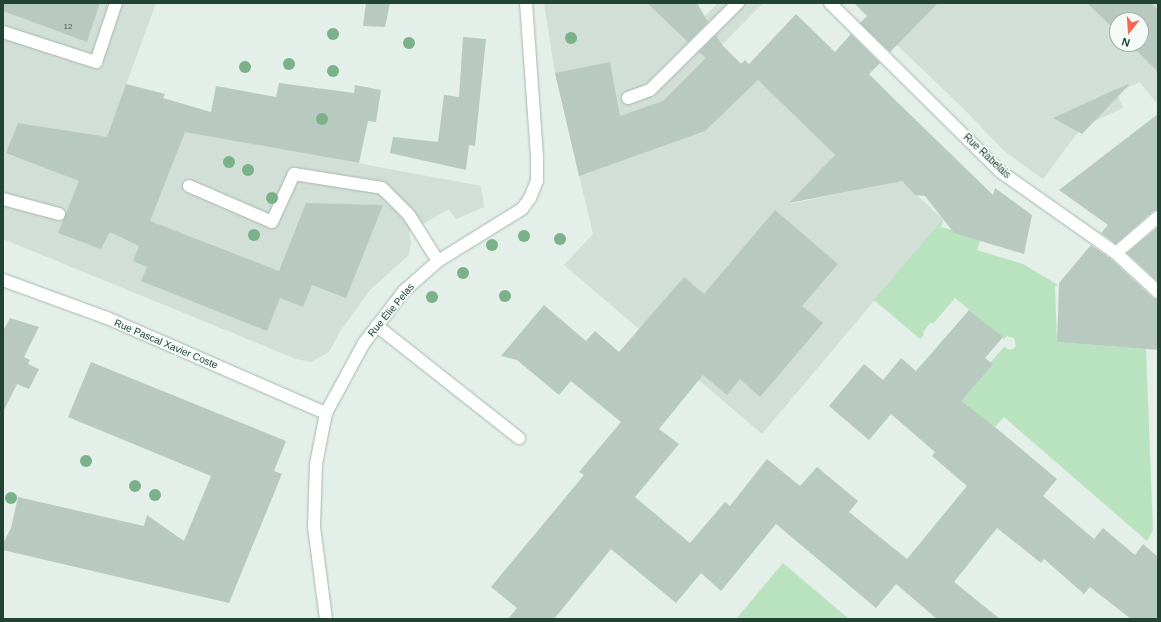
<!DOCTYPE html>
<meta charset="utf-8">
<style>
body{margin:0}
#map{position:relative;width:1161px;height:622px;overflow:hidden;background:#e3efe8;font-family:Arial,sans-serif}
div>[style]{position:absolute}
.built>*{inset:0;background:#d1dfd6}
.green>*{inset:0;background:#b9e2bf}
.building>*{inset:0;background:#b8cac0}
.roads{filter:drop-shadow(0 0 1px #a5b8ae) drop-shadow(0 0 1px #a5b8ae)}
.lane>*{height:12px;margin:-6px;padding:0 6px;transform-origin:6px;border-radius:6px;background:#fff}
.street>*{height:12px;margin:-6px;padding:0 6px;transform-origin:6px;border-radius:6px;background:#fff}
.trees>*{width:12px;height:12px;margin:-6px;border-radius:50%;background:#7ab189}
span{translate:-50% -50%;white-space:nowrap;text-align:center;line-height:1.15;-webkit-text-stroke:3.5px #f4faf6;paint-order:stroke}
.number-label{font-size:8px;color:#466557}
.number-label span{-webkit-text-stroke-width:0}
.street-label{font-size:10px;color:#204334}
.frame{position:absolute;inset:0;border:4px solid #204334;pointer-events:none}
.north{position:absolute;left:1109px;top:12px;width:40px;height:40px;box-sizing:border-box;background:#f4faf6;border:1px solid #9fb1a8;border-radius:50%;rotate:197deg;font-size:11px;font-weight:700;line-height:16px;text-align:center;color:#204334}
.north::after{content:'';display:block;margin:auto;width:14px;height:18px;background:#ff6351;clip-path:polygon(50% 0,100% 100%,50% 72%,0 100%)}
</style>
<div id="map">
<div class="built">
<i style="clip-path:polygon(3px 3px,156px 3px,114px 118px,481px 186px,484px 207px,456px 219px,449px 209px,409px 232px,411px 243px,409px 255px,370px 290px,339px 333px,329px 352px,311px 362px,296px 359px,3px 239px)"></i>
<i style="clip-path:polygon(544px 3px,678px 3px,699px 22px,718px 3px,763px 3px,722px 45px,835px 155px,790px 204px,894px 182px,899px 179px,943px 219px,762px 434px,564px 265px,593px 234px,555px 73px)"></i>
<i style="clip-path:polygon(evenodd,891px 3px,1158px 3px,1158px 105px,1140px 82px,1117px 92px,1123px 108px,1076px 130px,1078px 132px,1043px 179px,1004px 151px,967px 112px,873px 22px,891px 3px,1117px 20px,1141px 20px,1141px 44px,1117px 44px,1117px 20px)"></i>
</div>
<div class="green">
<i style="clip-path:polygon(943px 219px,941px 227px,981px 238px,977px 250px,1023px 264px,1058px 285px,1055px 287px,1057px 342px,1146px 349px,1153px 530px,1147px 541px,1004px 417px,995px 427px,984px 419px,979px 425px,948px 399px,990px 363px,1004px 347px,1010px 350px,1013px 349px,1016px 346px,1014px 338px,1007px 336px,1004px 339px,955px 298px,933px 324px,931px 322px,923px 332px,924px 335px,920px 339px,874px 300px)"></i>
<i style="clip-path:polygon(783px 563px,849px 619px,736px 619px)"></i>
</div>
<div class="building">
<i style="clip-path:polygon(3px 3px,100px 3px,87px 42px,3px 11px)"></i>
<i style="clip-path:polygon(366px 3px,390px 3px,385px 27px,363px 26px)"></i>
<i style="clip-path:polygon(647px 3px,697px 3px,708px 22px,688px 42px)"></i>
<i style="clip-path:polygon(854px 3px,938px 3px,890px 52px,860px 23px,867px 16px)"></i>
<i style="clip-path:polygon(1087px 3px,1151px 3px,1158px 10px,1158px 72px,1130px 44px,1141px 44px,1141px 20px,1117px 20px,1117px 32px)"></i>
<i style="clip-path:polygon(796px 14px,835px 52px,851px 34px,880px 63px,869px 74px,891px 96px,993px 195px,995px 188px,1032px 215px,1024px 254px,954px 233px,925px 196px,915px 195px,902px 181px,789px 203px,835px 155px,758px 80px,705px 131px,579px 176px,555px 73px,610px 62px,620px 116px,663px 101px,706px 58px,699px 52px,716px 35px,722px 45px,741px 64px,745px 60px,749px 64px)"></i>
<i style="clip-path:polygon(463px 37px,486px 39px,475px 146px,469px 145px,466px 170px,390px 153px,393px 137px,438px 142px,444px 95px,459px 97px)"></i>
<i style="clip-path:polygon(279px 83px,354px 93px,355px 85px,381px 90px,376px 122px,368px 121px,359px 163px,185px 132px,150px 221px,279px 271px,306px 203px,383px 205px,346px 298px,312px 285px,303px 307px,280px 298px,267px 331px,141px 281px,147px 267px,133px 261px,139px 246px,110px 232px,101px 249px,58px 233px,79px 181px,6px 153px,18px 123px,107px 137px,126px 84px,165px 94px,163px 98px,211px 112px,216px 86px,276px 97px)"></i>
<i style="clip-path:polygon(1128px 84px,1129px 85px,1082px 134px,1053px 118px)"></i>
<i style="clip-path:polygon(1158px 114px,1158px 210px,1153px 211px,1116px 244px,1101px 233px,1108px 225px,1059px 190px)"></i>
<i style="clip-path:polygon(775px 210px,838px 264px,802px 306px,823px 323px,760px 397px,740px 379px,727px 395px,703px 375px,659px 429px,679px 444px,635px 497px,690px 543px,725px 502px,730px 506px,767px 459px,800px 486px,817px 467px,858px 501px,849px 512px,907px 559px,967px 486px,932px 456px,935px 452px,891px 414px,869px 440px,829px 406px,864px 364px,883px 380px,901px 358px,916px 371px,969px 310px,1003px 337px,985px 358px,993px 364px,961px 401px,995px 427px,1057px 479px,1043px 496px,1094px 539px,1103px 528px,1135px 555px,1143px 544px,1158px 557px,1158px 619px,1131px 619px,1090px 587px,1084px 594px,1044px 559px,1041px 563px,997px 528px,954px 582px,1000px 619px,937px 619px,896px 584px,876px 608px,776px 524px,721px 591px,701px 573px,676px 603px,611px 549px,554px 619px,508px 619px,517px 608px,491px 587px,584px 475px,579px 472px,621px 422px,571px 381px,559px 395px,517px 360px,501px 356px,544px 305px,586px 341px,595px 331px,619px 352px,684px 277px,704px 294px)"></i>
<i style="clip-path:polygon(1158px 227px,1158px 282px,1127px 253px)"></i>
<i style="clip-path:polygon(1091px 245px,1111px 259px,1153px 298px,1158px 299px,1158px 350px,1057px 342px,1059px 283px)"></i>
<i style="clip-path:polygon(10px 318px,39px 327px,24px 357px,30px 360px,28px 364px,39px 369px,29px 389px,17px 384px,3px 412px,3px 331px)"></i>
<i style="clip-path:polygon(91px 362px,286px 441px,274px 471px,282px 474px,229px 603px,3px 550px,3px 544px,11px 528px,18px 497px,144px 526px,147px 515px,184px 541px,211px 476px,68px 417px)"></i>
</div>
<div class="roads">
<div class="lane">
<i style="left:3px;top:32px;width:98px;rotate:17.9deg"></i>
<i style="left:96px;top:62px;width:62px;rotate:-71.3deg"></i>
<i style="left:628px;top:98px;width:23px;rotate:-20deg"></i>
<i style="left:650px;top:90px;width:124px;rotate:-44.7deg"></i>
<i style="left:189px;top:186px;width:90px;rotate:23.4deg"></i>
<i style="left:272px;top:222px;width:53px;rotate:-65.4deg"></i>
<i style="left:294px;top:174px;width:89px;rotate:9deg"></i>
<i style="left:382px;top:188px;width:38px;rotate:45deg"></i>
<i style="left:409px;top:215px;width:54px;rotate:57.8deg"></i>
<i style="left:3px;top:199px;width:58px;rotate:15deg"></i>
<i style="left:377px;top:326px;width:181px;rotate:38.3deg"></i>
</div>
<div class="street">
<i style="left:830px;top:3px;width:240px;rotate:44.7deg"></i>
<i style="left:1001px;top:172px;width:141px;rotate:35.2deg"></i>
<i style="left:1116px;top:253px;width:57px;rotate:42.9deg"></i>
<i style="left:1116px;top:253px;width:55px;rotate:-40.6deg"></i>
<i style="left:3px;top:280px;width:111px;rotate:20.1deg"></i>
<i style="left:107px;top:318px;width:239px;rotate:23.5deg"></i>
<i style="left:326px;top:619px;width:93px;rotate:-97.4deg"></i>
<i style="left:314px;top:527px;width:63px;rotate:-88.2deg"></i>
<i style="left:316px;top:464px;width:52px;rotate:-78.9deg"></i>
<i style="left:326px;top:413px;width:80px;rotate:-61.5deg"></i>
<i style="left:364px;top:343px;width:66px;rotate:-52.4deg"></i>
<i style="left:404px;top:291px;width:45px;rotate:-41.4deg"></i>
<i style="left:438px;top:261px;width:99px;rotate:-31.8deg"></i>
<i style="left:522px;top:209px;width:14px;rotate:-54deg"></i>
<i style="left:530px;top:198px;width:18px;rotate:-68deg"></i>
<i style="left:537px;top:181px;width:25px;rotate:-90deg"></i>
<i style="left:537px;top:156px;width:153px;rotate:-94.1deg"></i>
</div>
</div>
<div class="trees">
<i style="left:333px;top:34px"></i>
<i style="left:571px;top:38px"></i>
<i style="left:409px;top:43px"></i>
<i style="left:289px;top:64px"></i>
<i style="left:245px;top:67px"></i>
<i style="left:333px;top:71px"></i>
<i style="left:322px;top:119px"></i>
<i style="left:229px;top:162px"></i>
<i style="left:248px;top:170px"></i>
<i style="left:272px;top:198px"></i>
<i style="left:254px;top:235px"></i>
<i style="left:524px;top:236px"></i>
<i style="left:560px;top:239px"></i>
<i style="left:492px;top:245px"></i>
<i style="left:463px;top:273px"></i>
<i style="left:505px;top:296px"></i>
<i style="left:432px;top:297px"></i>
<i style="left:86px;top:461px"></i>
<i style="left:135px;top:486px"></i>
<i style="left:155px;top:495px"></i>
<i style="left:11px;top:498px"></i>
</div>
<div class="number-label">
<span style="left:68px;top:27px">12</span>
</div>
<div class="street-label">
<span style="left:987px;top:156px;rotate:43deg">Rue Rabelais</span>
<span style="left:391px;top:310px;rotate:-50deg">Rue Élie Pelas</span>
<span style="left:166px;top:344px;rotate:23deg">Rue Pascal Xavier Coste</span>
</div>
<div class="frame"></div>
<div class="north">N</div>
</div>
